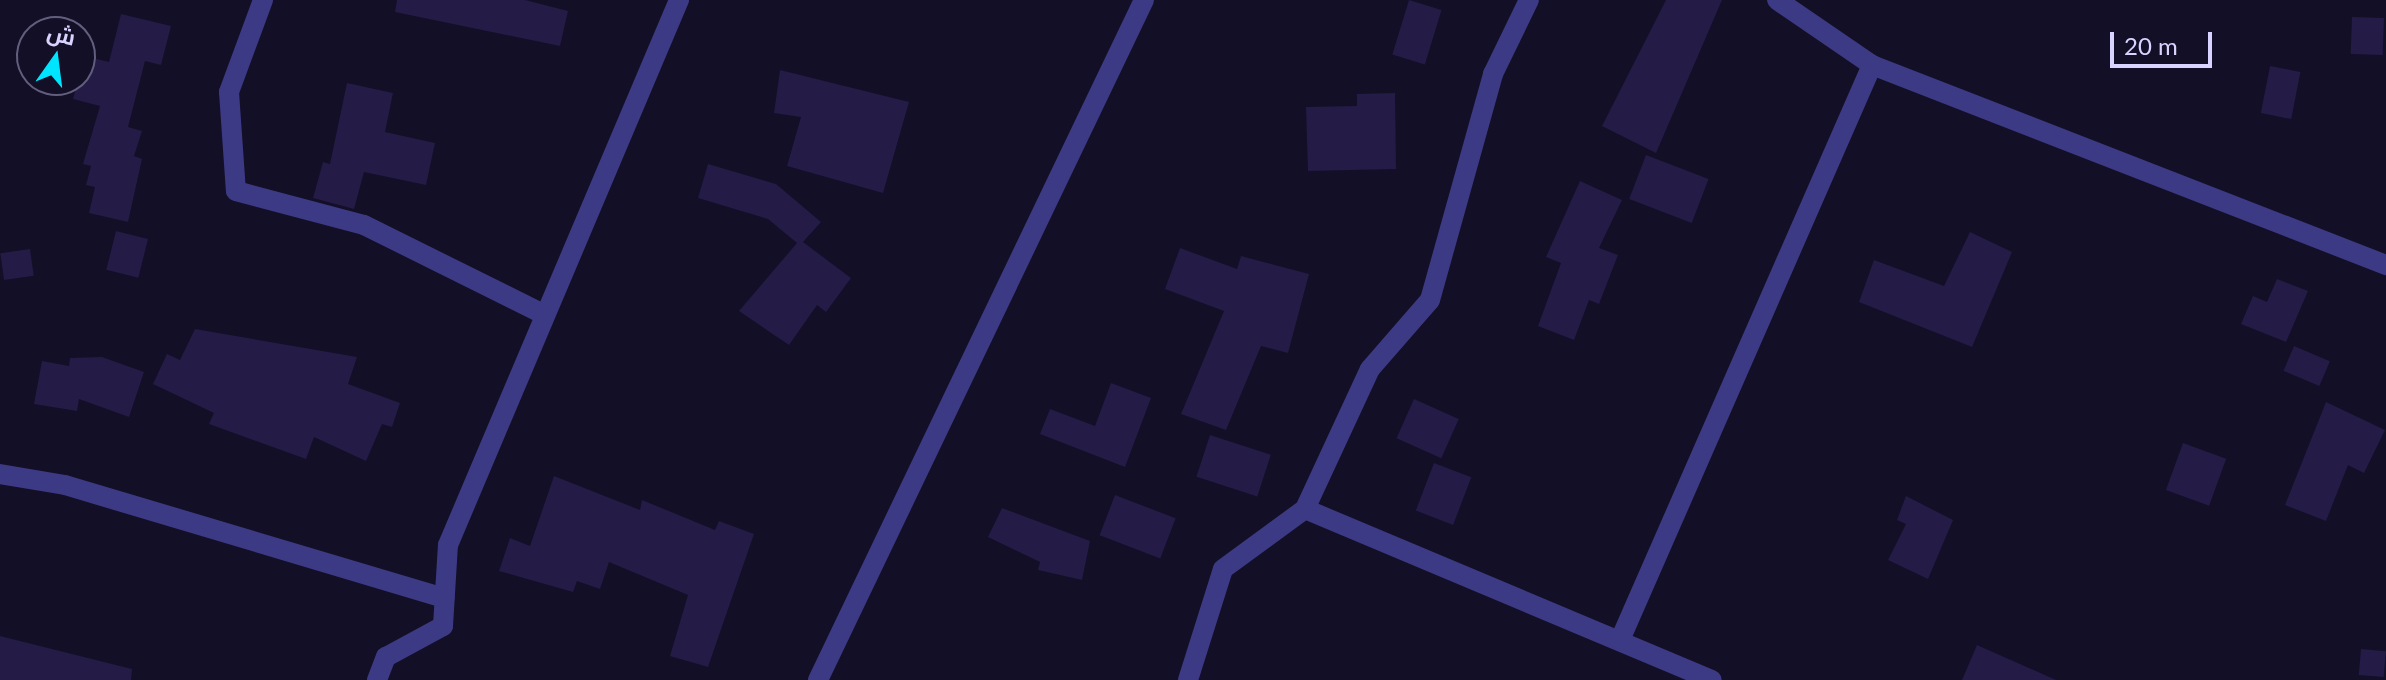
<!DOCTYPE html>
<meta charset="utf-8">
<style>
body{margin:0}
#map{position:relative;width:2386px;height:680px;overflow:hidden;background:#130f26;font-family:Lato,Cairo,sans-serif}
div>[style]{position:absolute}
.building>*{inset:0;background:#241b47;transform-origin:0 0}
.street>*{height:20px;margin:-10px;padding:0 10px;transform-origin:10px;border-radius:10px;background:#3d3a85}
span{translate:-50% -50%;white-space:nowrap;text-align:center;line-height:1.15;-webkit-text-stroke:8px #130f26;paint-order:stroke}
.north{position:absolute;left:16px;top:16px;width:80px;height:80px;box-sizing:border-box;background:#130f26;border:2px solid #625e7d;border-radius:50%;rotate:14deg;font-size:22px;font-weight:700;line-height:32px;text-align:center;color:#d9d4ff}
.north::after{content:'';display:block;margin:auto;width:28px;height:36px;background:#00e5ff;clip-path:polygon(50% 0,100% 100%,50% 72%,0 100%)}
.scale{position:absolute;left:2110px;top:32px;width:102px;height:36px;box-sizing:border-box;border:4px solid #d9d4ff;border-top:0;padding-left:10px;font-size:24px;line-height:28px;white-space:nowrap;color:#d9d4ff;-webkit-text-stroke:6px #130f26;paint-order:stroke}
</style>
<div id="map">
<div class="building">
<i style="clip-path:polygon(397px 0,525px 0,568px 11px,560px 46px,395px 12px)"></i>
<i style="left:1409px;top:0;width:34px;height:57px;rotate:17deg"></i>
<i style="clip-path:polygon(1666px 0,1722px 0,1656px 153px,1602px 126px)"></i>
<i style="clip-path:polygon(121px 14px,171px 26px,161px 65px,145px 61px,128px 127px,142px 131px,134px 156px,142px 159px,128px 222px,89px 213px,95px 187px,86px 185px,91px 166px,83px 164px,100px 106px,73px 99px,84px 56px,109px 62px)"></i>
<i style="left:2352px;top:17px;width:32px;height:37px;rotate:2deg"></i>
<i style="left:2270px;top:66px;width:31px;height:48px;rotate:11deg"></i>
<i style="clip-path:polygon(780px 70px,909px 102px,883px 193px,787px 166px,801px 117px,774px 113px)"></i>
<i style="clip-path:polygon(347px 83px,393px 93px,385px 132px,435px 143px,426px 185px,364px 172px,354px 209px,313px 198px,323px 162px,330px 164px)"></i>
<i style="clip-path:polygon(1395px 93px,1396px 169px,1308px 171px,1306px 107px,1357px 106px,1357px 94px)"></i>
<i style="left:1646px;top:155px;width:67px;height:47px;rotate:21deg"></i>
<i style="clip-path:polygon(708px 164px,776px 184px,821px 222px,803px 242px,851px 278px,826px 312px,817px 305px,789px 345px,739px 311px,797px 243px,768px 219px,698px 198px)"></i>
<i style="clip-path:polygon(1580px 181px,1622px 200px,1599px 248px,1618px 255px,1599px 304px,1589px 300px,1574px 340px,1538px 326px,1561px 263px,1546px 257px)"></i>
<i style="left:116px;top:231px;width:33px;height:40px;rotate:14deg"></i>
<i style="clip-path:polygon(1970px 232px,2012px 252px,1972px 347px,1859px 302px,1874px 260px,1944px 286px)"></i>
<i style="clip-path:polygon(1180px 248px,1237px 269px,1241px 256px,1309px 274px,1288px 353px,1261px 346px,1226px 430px,1181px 414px,1224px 311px,1165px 289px)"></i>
<i style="left:30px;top:249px;width:27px;height:30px;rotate:82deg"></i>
<i style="clip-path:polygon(2277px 279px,2308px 291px,2286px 342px,2241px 324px,2253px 296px,2267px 302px)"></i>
<i style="clip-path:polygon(195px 329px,357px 357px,348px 384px,400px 403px,392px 427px,382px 424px,366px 461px,314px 437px,306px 459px,209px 424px,214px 413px,153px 384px,167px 354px,180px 360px)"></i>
<i style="left:2294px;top:346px;width:39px;height:27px;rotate:23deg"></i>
<i style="clip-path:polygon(102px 357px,144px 372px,129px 417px,79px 399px,77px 411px,34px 404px,42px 361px,69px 366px,70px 358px)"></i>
<i style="clip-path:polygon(1111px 383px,1151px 398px,1125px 467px,1040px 434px,1050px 409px,1095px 426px)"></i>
<i style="left:1414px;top:399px;width:49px;height:43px;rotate:24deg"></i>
<i style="clip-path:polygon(2326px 402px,2385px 430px,2364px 473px,2348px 465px,2326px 521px,2285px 505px)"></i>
<i style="left:1210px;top:435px;width:64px;height:44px;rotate:18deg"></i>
<i style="left:2183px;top:443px;width:46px;height:50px;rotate:20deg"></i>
<i style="left:1434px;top:463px;width:40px;height:51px;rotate:21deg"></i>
<i style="clip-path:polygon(554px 476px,640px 510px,642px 500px,715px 530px,719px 521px,754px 534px,708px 667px,670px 656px,688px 595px,609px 562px,600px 589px,577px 581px,573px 592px,499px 571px,510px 538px,530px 546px)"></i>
<i style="left:1115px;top:495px;width:65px;height:43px;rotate:21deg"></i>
<i style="clip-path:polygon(1906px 496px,1953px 520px,1928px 579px,1888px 560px,1906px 524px,1897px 520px)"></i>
<i style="clip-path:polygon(1002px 508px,1090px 541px,1082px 580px,1038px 570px,1040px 562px,988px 537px)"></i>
<i style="clip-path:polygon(0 636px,132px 669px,131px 680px,0 680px)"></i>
<i style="clip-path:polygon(1977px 645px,2056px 680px,1962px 680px)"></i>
<i style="left:2361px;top:649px;width:25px;height:26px;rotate:5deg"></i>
</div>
<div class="street">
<i style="left:263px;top:0;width:98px;rotate:110.3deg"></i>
<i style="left:229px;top:92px;width:99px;rotate:86deg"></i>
<i style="left:236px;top:191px;width:132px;rotate:14.9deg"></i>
<i style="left:364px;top:225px;width:200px;rotate:26.4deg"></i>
<i style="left:1872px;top:65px;width:552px;rotate:21.26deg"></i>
<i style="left:0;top:474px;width:66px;rotate:9.6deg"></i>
<i style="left:65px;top:485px;width:396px;rotate:16.6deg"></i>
<i style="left:1305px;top:509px;width:441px;rotate:22.8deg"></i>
<i style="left:1620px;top:640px;width:628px;rotate:-66.33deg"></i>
<i style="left:1872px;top:65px;width:115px;rotate:-145.6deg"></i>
<i style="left:377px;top:680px;width:25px;rotate:-69deg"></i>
<i style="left:386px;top:657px;width:65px;rotate:-28.5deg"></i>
<i style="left:443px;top:626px;width:81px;rotate:-86.5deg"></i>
<i style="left:448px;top:545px;width:592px;rotate:-67.03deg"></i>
<i style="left:818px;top:680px;width:754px;rotate:-64.39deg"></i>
<i style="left:1188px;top:680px;width:116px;rotate:-72.5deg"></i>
<i style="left:1223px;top:569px;width:102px;rotate:-36.2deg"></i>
<i style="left:1305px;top:509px;width:154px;rotate:-65.1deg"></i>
<i style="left:1370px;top:369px;width:91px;rotate:-49deg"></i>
<i style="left:1430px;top:300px;width:235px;rotate:-74.4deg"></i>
<i style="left:1493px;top:74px;width:82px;rotate:-64.1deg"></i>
</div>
<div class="north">ش</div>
<div class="scale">20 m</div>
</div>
